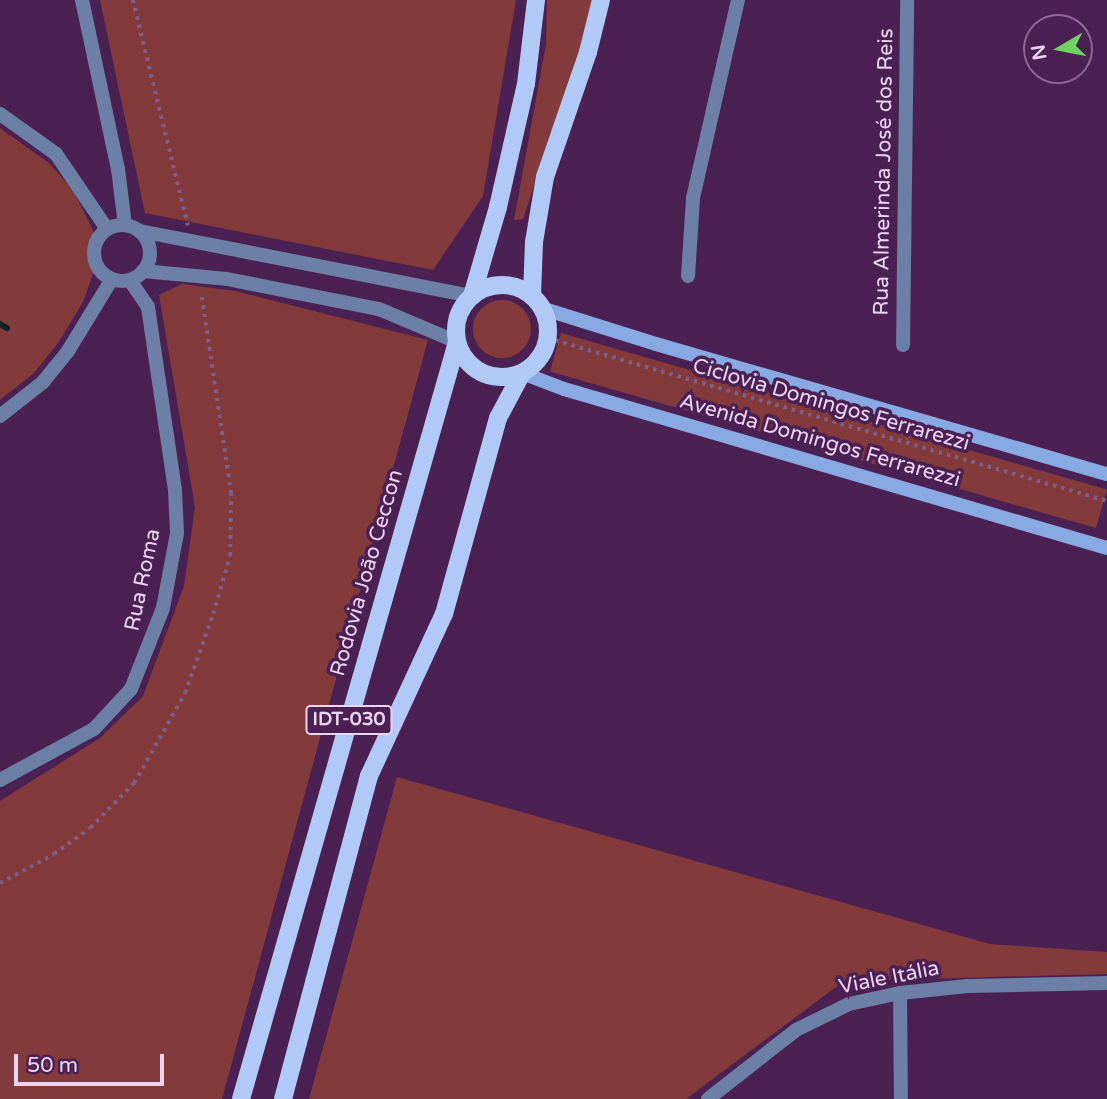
<!DOCTYPE html>
<meta charset="utf-8">
<style>
body{margin:0}
#map{position:relative;width:1107px;height:1099px;overflow:hidden;background:#4b2153;font-family:"Varela Round",sans-serif}
div>[style]{position:absolute}
.green>*{inset:0;background:#833a3b;transform-origin:0 0}
.round{border-radius:50%}
.stream>*{height:6px;margin:-3px;padding:0 3px;transform-origin:3px;border-radius:3px;background:#0e2324}
.path>*{height:3.5px;margin-top:-1.75px;transform-origin:0;background:repeating-linear-gradient(90deg,#7f5b86 0 3.5px,transparent 0 8.5px)}
.minor>*{height:14px;margin:-7px;padding:0 7px;transform-origin:7px;border-radius:7px;background:#6b80a4}
.minor>.ring{margin:-7px;padding:0;box-sizing:content-box;background:none;border:14px solid #6b80a4;border-radius:50%}
.secondary>*{height:14px;margin:-7px;padding:0 7px;transform-origin:7px;border-radius:7px;background:#88a9e2}
.primary>*{height:18px;margin:-9px;padding:0 9px;transform-origin:9px;border-radius:9px;background:#b0c9f6}
.primary>.ring{margin:-9px;padding:0;box-sizing:content-box;background:none;border:18px solid #b0c9f6;border-radius:50%}
span{translate:-50% -50%;white-space:nowrap;text-align:center;line-height:1.15;-webkit-text-stroke:7px #4b2153;paint-order:stroke}
.shield-label span{padding:2px 5px;background:#4b2153;border:2px solid;border-radius:5px;-webkit-text-stroke-width:0}
.shield-label{font-size:19px;color:#edd4f2;font-weight:700}
.street-label{font-size:21px;color:#edd4f2}
.north{position:absolute;left:1023px;top:14px;width:70px;height:70px;box-sizing:border-box;background:#4b2153;border:2px solid #8c6993;border-radius:50%;rotate:260deg;font-size:19px;font-weight:700;line-height:28px;text-align:center;color:#edd4f2}
.north::after{content:'';display:block;margin:auto;width:24px;height:32px;background:#6fd360;clip-path:polygon(50% 0,100% 100%,50% 72%,0 100%)}
.scale{position:absolute;left:14px;top:1054px;width:150px;height:32px;box-sizing:border-box;border:4px solid #edd4f2;border-top:0;padding-left:9px;font-size:21px;line-height:24px;white-space:nowrap;color:#edd4f2;-webkit-text-stroke:5px #4b2153;paint-order:stroke}
</style>
<div id="map">
<div class="green">
<i style="clip-path:polygon(100px 0,516px 0,483px 196px,433px 270px,145px 213px)"></i>
<i style="clip-path:polygon(547px 0,596px 0,523px 219px,514px 220px,546px 44px)"></i>
<i style="clip-path:polygon(0 128px,49px 163px,73px 190px,93px 230px,96px 265px,83px 302px,58px 343px,34px 373px,0 400px)"></i>
<i style="clip-path:polygon(182px 284px,235px 291px,428px 340px,222px 1099px,0 1099px,0 801px,100px 738px,143px 696px,184px 586px,195px 507px,159px 295px)"></i>
<i class="round" style="left:473px;top:300px;width:58px;height:58px"></i>
<i style="left:561px;top:333px;width:568px;height:40px;rotate:16deg"></i>
<i style="clip-path:polygon(397px 777px,990px 944px,1107px 952px,1107px 974px,844px 981px,686px 1099px,309px 1099px)"></i>
</div>
<div class="stream">
<i style="left:0;top:324px;width:8px;rotate:30deg"></i>
</div>
<div class="path">
<i style="left:133px;top:0;width:232px;rotate:76.3deg"></i>
<i style="left:547px;top:338px;width:583px;rotate:16.23deg"></i>
<i style="left:0;top:883px;width:61px;rotate:-28.2deg"></i>
<i style="left:54px;top:854px;width:44px;rotate:-35.8deg"></i>
<i style="left:90px;top:828px;width:63px;rotate:-45.6deg"></i>
<i style="left:134px;top:783px;width:103px;rotate:-60.5deg"></i>
<i style="left:185px;top:693px;width:84px;rotate:-70.5deg"></i>
<i style="left:213px;top:614px;width:60px;rotate:-73.7deg"></i>
<i style="left:230px;top:556px;width:62px;rotate:-89.1deg"></i>
<i style="left:231px;top:494px;width:202px;rotate:-98.5deg"></i>
</div>
<div class="minor">
<i style="left:82px;top:0;width:173px;rotate:78deg"></i>
<i style="left:118px;top:169px;width:56px;rotate:82.9deg"></i>
<i style="left:0;top:114px;width:69px;rotate:35.5deg"></i>
<i style="left:56px;top:154px;width:91px;rotate:55.8deg"></i>
<i class="ring" style="left:94px;top:225px;width:42px;height:42px"></i>
<i style="left:140px;top:231px;width:338px;rotate:11.1deg"></i>
<i style="left:143px;top:271px;width:84px;rotate:5.4deg"></i>
<i style="left:227px;top:279px;width:155px;rotate:11.2deg"></i>
<i style="left:379px;top:309px;width:85px;rotate:22.9deg"></i>
<i style="left:688px;top:276px;width:78px;rotate:-86.3deg"></i>
<i style="left:693px;top:198px;width:203px;rotate:-77.2deg"></i>
<i style="left:903px;top:345px;width:345px;rotate:-89.3deg"></i>
<i style="left:0;top:416px;width:55px;rotate:-38.3deg"></i>
<i style="left:43px;top:382px;width:40px;rotate:-51deg"></i>
<i style="left:68px;top:351px;width:84px;rotate:-58.6deg"></i>
<i style="left:0;top:780px;width:107px;rotate:-28.5deg"></i>
<i style="left:94px;top:729px;width:54px;rotate:-47.2deg"></i>
<i style="left:131px;top:689px;width:87px;rotate:-68.4deg"></i>
<i style="left:163px;top:608px;width:76px;rotate:-79.4deg"></i>
<i style="left:177px;top:533px;width:43px;rotate:-92.7deg"></i>
<i style="left:175px;top:490px;width:185px;rotate:-98.4deg"></i>
<i style="left:148px;top:307px;width:32px;rotate:-124deg"></i>
<i style="left:900px;top:993px;width:106px;rotate:89.5deg"></i>
<i style="left:708px;top:1099px;width:112px;rotate:-38.1deg"></i>
<i style="left:796px;top:1030px;width:59px;rotate:-26.1deg"></i>
<i style="left:849px;top:1004px;width:52px;rotate:-12.2deg"></i>
<i style="left:900px;top:993px;width:68px;rotate:-5.9deg"></i>
<i style="left:968px;top:986px;width:139px;rotate:-1.2deg"></i>
</div>
<div class="secondary">
<i style="left:541px;top:308px;width:121px;rotate:17.4deg"></i>
<i style="left:656px;top:344px;width:469px;rotate:16.1deg"></i>
<i style="left:522px;top:373px;width:45px;rotate:20.9deg"></i>
<i style="left:564px;top:389px;width:566px;rotate:16.32deg"></i>
</div>
<div class="primary">
<i class="ring" style="left:456px;top:285px;width:74px;height:74px"></i>
<i style="left:472px;top:296px;width:93px;rotate:-73.7deg"></i>
<i style="left:498px;top:207px;width:126px;rotate:-77.2deg"></i>
<i style="left:526px;top:84px;width:85px;rotate:-83.2deg"></i>
<i style="left:532px;top:296px;width:54px;rotate:-87.9deg"></i>
<i style="left:534px;top:242px;width:66px;rotate:-80.4deg"></i>
<i style="left:545px;top:177px;width:132px;rotate:-71deg"></i>
<i style="left:588px;top:52px;width:54px;rotate:-76deg"></i>
<i style="left:241px;top:1099px;width:787px;rotate:-74.07deg"></i>
<i style="left:283px;top:1099px;width:334px;rotate:-75.1deg"></i>
<i style="left:369px;top:776px;width:179px;rotate:-65.2deg"></i>
<i style="left:444px;top:614px;width:203px;rotate:-74.6deg"></i>
<i style="left:498px;top:418px;width:51px;rotate:-61.9deg"></i>
</div>
<div class="shield-label">
<span style="left:349px;top:720px">IDT-030</span>
</div>
<div class="street-label">
<span style="left:884px;top:172px;rotate:-89deg">Rua Almerinda José dos Reis</span>
<span style="left:831px;top:405px;rotate:16deg">Ciclovia Domingos Ferrarezzi</span>
<span style="left:820px;top:441px;rotate:16deg">Avenida Domingos Ferrarezzi</span>
<span style="left:367px;top:573px;rotate:-74deg">Rodovia João Ceccon</span>
<span style="left:143px;top:580px;rotate:-78deg">Rua Roma</span>
<span style="left:889px;top:978px;rotate:-11deg">Viale Itália</span>
</div>
<div class="north">N</div>
<div class="scale">50 m</div>
</div>
